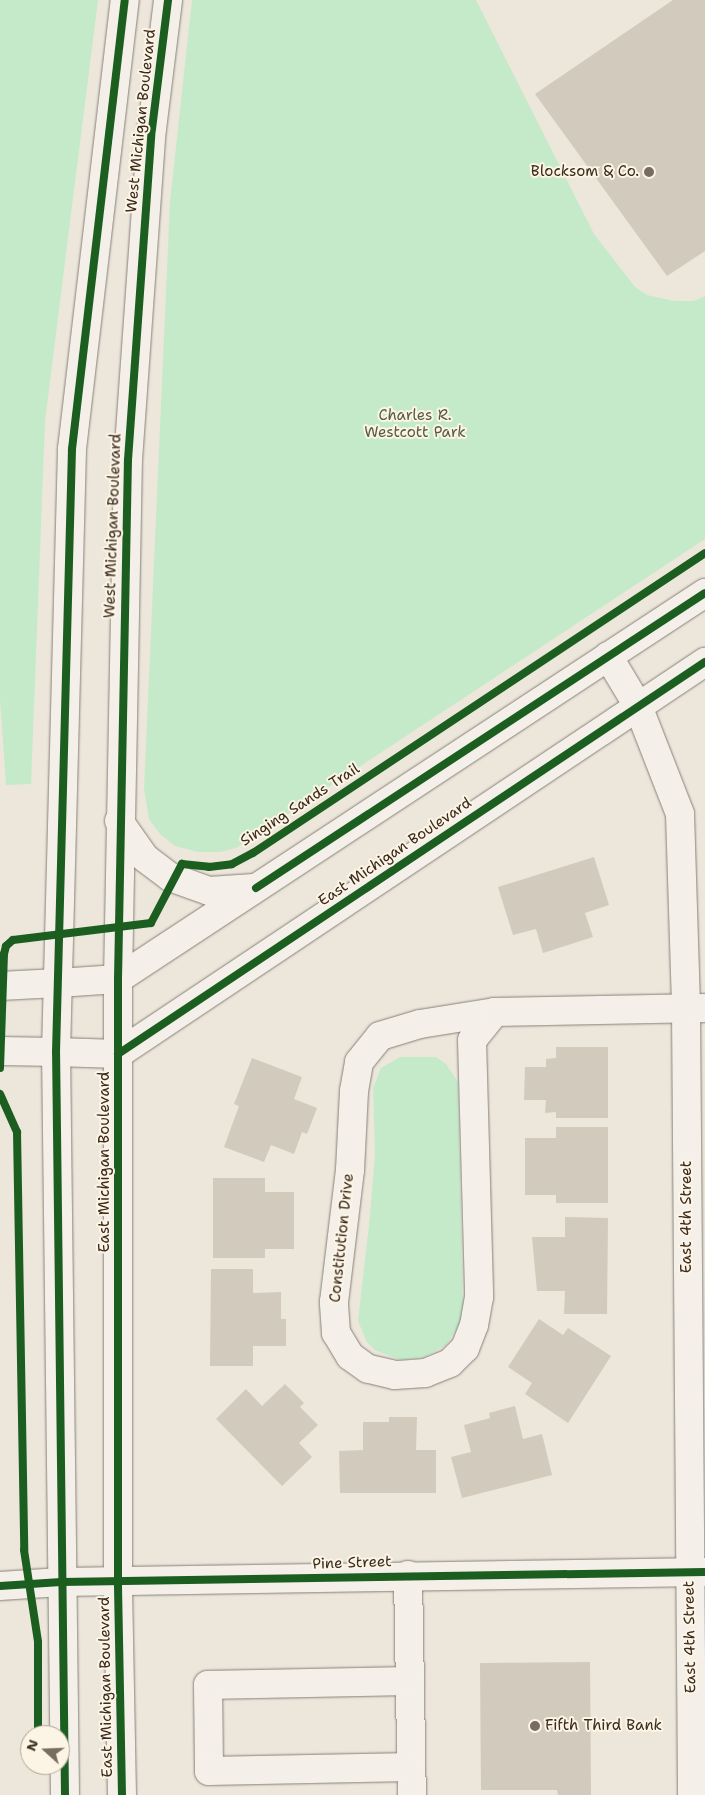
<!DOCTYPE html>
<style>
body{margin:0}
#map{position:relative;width:705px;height:1795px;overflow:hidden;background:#ece6db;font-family:"Shantell Sans",sans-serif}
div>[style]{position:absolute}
.green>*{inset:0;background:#c4eaca}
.building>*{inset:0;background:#d2cabc}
.roads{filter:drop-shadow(0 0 1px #868078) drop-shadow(0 0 1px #868078)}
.minor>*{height:28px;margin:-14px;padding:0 14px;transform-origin:14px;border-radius:14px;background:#f4f0e9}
.major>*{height:28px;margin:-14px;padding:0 14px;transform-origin:14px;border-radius:14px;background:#f4f0e9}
.cycleway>*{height:8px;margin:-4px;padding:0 4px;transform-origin:4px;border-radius:4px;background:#1b5e20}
.dots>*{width:14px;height:14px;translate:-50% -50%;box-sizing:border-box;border:2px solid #fcf5e5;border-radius:50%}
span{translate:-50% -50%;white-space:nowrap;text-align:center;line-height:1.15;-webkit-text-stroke:4px #fcf5e5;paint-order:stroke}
.street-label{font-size:15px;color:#3b2a1e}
.poi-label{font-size:15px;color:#3b2a1e}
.right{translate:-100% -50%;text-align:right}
.left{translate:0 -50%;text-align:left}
.park-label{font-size:15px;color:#555b46}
.north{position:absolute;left:20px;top:1725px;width:50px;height:50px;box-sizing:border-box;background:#fcf5e5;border:1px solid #afa495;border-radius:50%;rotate:290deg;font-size:14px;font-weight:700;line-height:20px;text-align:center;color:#3b2a1e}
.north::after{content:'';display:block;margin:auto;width:18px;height:22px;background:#796c60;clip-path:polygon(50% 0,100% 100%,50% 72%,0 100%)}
</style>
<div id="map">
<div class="green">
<i style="clip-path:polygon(0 0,98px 0,45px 421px,31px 784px,6px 785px,0 699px)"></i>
<i style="clip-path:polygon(192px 0,476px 0,594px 234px,635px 287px,647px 295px,674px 301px,694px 301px,705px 296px,705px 539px,236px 848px,220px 852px,198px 852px,175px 846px,160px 834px,149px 819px,144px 789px,170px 202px)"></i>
<i style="clip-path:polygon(400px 1057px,436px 1057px,446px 1064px,458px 1082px,463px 1312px,460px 1324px,446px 1345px,425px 1357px,400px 1360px,375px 1350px,367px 1342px,358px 1321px,370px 1216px,375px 1154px,373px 1088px,381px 1068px)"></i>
</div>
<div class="building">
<i style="clip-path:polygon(673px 0,705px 0,705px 251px,667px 276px,535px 94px)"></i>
<i style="clip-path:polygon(594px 857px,609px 905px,585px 913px,593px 937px,543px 953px,536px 929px,513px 935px,498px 887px)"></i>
<i style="clip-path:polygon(556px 1047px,608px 1047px,608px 1118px,556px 1118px,556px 1112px,545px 1113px,546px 1100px,524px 1100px,525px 1067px,546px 1067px,546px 1059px,556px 1058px)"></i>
<i style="clip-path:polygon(252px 1058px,302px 1077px,294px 1099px,317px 1108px,307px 1134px,302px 1132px,294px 1154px,271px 1145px,264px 1162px,224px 1147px,239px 1106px,234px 1104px)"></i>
<i style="clip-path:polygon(556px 1127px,608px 1127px,608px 1203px,556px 1203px,556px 1195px,525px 1195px,525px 1138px,556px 1138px)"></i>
<i style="clip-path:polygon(213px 1178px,265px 1178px,265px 1192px,294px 1192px,294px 1249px,265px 1249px,265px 1258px,213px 1258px)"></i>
<i style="clip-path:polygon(565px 1217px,608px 1218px,607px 1314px,564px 1314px,565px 1291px,537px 1291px,532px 1237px,565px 1237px)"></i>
<i style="clip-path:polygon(211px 1269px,253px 1269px,253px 1293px,281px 1292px,281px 1319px,286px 1319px,286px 1346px,253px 1346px,253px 1366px,210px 1366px)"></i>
<i style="clip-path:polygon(539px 1319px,563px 1335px,568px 1328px,611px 1356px,568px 1423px,525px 1394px,532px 1383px,508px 1367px)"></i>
<i style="clip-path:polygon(285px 1384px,304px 1403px,300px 1407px,318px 1425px,299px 1443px,312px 1457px,282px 1486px,216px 1419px,246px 1389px,262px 1406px)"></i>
<i style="clip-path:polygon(515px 1406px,523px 1439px,542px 1434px,552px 1475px,462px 1498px,451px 1457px,471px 1452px,464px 1425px,490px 1418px,489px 1413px)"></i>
<i style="clip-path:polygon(389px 1417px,417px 1417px,416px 1450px,436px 1450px,436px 1493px,340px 1493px,339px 1451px,363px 1450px,363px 1422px,389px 1422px)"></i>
<i style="clip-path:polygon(590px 1662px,591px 1795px,558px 1795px,557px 1790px,481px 1790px,480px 1663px)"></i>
</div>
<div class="roads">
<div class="minor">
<i style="left:608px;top:656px;width:58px;rotate:59deg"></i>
<i style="left:638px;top:706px;width:116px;rotate:68.7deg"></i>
<i style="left:680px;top:814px;width:194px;rotate:88.2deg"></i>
<i style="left:686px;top:1008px;width:787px;rotate:89.56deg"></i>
<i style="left:0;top:986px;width:58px;rotate:-3deg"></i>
<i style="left:495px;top:1012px;width:36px;rotate:129deg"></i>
<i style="left:472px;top:1040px;width:257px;rotate:88.4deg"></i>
<i style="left:479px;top:1297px;width:28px;rotate:100deg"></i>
<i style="left:474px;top:1325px;width:25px;rotate:111deg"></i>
<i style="left:465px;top:1348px;width:21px;rotate:135deg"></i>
<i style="left:450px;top:1363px;width:27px;rotate:158deg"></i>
<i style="left:425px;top:1373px;width:30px;rotate:176deg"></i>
<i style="left:395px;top:1375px;width:28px;rotate:-167deg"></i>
<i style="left:368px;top:1369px;width:22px;rotate:-144deg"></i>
<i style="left:350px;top:1356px;width:27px;rotate:-121deg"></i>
<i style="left:336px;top:1333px;width:31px;rotate:-94deg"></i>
<i style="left:334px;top:1302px;width:133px;rotate:-83.1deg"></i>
<i style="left:350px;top:1170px;width:79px;rotate:-87.1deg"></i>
<i style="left:354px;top:1091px;width:29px;rotate:-80deg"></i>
<i style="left:359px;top:1062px;width:33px;rotate:-51deg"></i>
<i style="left:380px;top:1036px;width:42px;rotate:-16.7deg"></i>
<i style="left:420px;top:1024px;width:76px;rotate:-9.1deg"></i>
<i style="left:495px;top:1012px;width:210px;rotate:-1.1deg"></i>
<i style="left:0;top:1051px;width:56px;rotate:1deg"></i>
<i style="left:408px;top:1575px;width:220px;rotate:89deg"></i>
<i style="left:0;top:1586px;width:61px;rotate:-3.8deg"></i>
<i style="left:61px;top:1582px;width:644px;rotate:-0.89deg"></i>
<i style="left:410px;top:1681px;width:202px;rotate:178.9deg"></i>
<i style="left:208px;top:1685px;width:86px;rotate:89.3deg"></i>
<i style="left:209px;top:1771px;width:202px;rotate:-1.1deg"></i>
</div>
<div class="major">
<i style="left:119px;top:821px;width:45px;rotate:54.9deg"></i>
<i style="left:145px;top:858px;width:31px;rotate:37deg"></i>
<i style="left:170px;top:877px;width:41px;rotate:19.7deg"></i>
<i style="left:209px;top:891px;width:45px;rotate:-3.8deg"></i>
<i style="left:58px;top:983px;width:60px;rotate:-3.8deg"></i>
<i style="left:118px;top:979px;width:703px;rotate:-33.33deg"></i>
<i style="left:56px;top:1052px;width:62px;rotate:1.8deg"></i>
<i style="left:118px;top:1054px;width:706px;rotate:-33.74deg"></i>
<i style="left:65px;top:1795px;width:743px;rotate:-90.69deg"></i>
<i style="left:56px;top:1052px;width:603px;rotate:-88.48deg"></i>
<i style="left:72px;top:449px;width:452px;rotate:-83.3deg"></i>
<i style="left:122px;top:1795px;width:213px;rotate:-91.1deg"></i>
<i style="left:118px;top:1582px;width:603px;rotate:-90deg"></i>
<i style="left:118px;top:979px;width:519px;rotate:-88.9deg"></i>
<i style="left:128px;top:460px;width:332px;rotate:-85.9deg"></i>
<i style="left:152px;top:129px;width:130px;rotate:-82.9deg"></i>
</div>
</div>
<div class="cycleway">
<i style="left:256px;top:888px;width:537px;rotate:-33.31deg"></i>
<i style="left:118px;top:1054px;width:706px;rotate:-33.74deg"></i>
<i style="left:0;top:1068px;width:114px;rotate:-88deg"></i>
<i style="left:4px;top:954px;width:8px;rotate:-76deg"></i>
<i style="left:6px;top:946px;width:9px;rotate:-41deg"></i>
<i style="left:13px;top:940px;width:139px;rotate:-7deg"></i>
<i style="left:151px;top:923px;width:67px;rotate:-62.3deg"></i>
<i style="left:182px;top:864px;width:27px;rotate:6deg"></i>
<i style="left:209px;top:867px;width:23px;rotate:-7deg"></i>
<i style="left:232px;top:864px;width:24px;rotate:-28deg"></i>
<i style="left:253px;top:853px;width:542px;rotate:-33.57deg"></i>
<i style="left:0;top:1094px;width:42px;rotate:65.9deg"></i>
<i style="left:17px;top:1132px;width:418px;rotate:89deg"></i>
<i style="left:24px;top:1550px;width:93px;rotate:81.3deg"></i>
<i style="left:38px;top:1642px;width:93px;rotate:90deg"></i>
<i style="left:0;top:1586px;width:61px;rotate:-3.8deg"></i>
<i style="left:61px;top:1582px;width:644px;rotate:-0.89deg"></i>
<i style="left:65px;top:1795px;width:743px;rotate:-90.69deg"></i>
<i style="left:56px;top:1052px;width:603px;rotate:-88.48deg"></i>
<i style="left:72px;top:449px;width:452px;rotate:-83.3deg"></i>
<i style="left:122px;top:1795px;width:213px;rotate:-91.1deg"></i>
<i style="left:118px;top:1582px;width:603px;rotate:-90deg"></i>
<i style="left:118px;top:979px;width:519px;rotate:-88.9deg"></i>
<i style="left:128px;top:460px;width:332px;rotate:-85.9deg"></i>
<i style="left:152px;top:129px;width:130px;rotate:-82.9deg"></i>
</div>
<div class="dots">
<i style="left:649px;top:172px;background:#796c60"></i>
<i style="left:535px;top:1726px;background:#796c60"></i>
</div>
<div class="street-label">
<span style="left:141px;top:121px;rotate:-84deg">West Michigan Boulevard</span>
<span style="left:113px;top:526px;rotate:-88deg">West Michigan Boulevard</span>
<span style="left:300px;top:805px;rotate:-33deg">Singing Sands Trail</span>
<span style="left:395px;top:852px;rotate:-34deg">East Michigan Boulevard</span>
<span style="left:105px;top:1162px;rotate:-90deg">East Michigan Boulevard</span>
<span style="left:687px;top:1217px;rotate:-90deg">East 4th Street</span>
<span style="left:342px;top:1238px;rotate:-84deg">Constitution Drive</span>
<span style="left:352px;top:1563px;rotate:-2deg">Pine Street</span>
<span style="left:690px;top:1637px;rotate:-91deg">East 4th Street</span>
<span style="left:106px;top:1687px;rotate:-91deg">East Michigan Boulevard</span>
</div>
<div class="poi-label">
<span class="right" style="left:639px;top:172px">Blocksom &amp; Co.</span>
<span class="left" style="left:545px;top:1726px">Fifth Third Bank</span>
</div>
<div class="park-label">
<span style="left:415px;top:424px">Charles R.<br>Westcott Park</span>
</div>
<div class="north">N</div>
</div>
